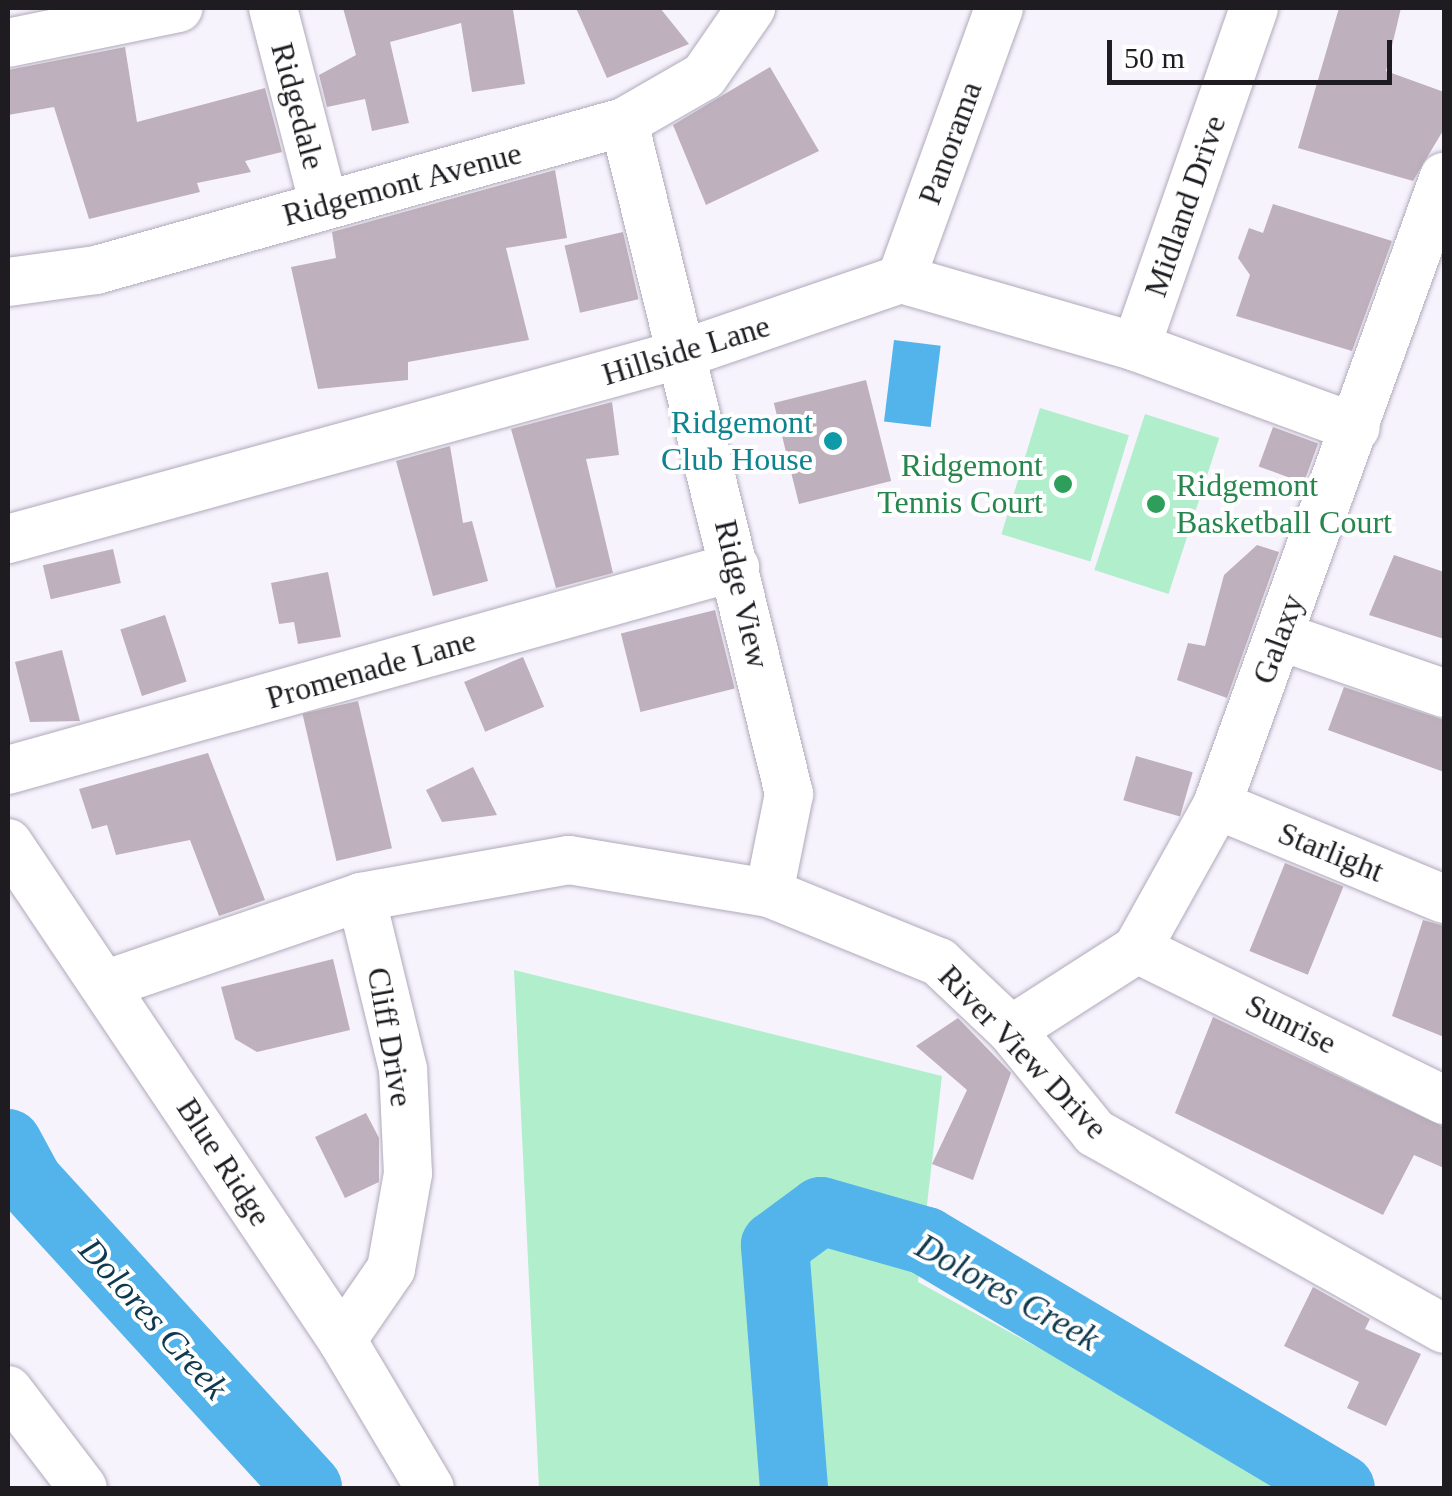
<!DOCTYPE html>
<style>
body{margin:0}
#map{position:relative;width:1452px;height:1496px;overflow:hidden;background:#f7f3fd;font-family:Georgia,serif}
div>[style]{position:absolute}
.green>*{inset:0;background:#b1eecc;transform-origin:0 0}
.water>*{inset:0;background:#52b4ea;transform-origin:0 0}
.river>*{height:68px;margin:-34px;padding:0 34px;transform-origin:34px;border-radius:34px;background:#52b4ea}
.building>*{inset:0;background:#beb0bc;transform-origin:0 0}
.roads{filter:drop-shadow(0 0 2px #b0aaba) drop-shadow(0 0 2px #b0aaba)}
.minor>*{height:48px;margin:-24px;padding:0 24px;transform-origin:24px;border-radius:24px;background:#fff}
.dots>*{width:28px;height:28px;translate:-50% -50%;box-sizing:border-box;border:5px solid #fff;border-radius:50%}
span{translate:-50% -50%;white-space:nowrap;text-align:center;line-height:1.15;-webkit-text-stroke:8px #fff;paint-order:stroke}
.street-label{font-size:32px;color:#1e1c21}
.culture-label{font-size:32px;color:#0d838f}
.right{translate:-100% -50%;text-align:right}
.leisure-label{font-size:32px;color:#27864d}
.left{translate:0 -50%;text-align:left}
.water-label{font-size:35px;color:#0f394f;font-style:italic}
.frame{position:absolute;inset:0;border:10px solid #1e1c21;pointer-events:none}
.scale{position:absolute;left:1107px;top:40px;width:285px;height:45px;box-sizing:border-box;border:5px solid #1e1c21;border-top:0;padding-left:12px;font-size:30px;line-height:35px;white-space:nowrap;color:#1e1c21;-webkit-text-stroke:8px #fff;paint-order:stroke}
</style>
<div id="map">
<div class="green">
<i style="left:1040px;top:408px;width:93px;height:132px;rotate:17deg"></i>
<i style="left:1145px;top:414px;width:78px;height:164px;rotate:18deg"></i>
<i style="clip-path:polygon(514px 970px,942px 1076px,918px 1282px,1295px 1488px,539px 1488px)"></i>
</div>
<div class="water">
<i style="left:894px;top:340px;width:47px;height:82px;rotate:7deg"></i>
</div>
<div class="river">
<i style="left:8px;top:1143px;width:44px;rotate:61.7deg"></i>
<i style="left:29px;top:1182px;width:414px;rotate:47.6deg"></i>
<i style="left:794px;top:1488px;width:244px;rotate:-94.5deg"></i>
<i style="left:775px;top:1245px;width:57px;rotate:-36.5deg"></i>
<i style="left:821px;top:1211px;width:109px;rotate:15.9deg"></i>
<i style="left:926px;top:1241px;width:483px;rotate:30.8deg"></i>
</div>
<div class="building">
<i style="clip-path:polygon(343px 8px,513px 10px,525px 84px,472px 92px,461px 23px,390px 42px,409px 123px,372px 131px,365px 99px,327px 107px,319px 75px,356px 55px)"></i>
<i style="clip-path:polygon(576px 8px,660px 8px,689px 44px,607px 78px)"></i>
<i style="clip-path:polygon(1339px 8px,1401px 8px,1386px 71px,1444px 92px,1444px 129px,1413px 181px,1298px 148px)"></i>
<i style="clip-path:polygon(125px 47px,137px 122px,265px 88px,282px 152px,245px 161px,251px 172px,197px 183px,200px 192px,89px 219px,54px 107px,8px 115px,8px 70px)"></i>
<i style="clip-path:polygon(770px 67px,819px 151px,706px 205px,673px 125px)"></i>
<i style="clip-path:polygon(555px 170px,567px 238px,506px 248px,529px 340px,408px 362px,408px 380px,318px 389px,291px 267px,336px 258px,332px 232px)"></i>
<i style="clip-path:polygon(1273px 204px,1392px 241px,1352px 351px,1236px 316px,1250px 275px,1238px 258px,1249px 228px,1263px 233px)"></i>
<i style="left:623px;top:232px;width:69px;height:60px;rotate:77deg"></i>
<i style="left:866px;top:380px;width:104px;height:95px;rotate:76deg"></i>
<i style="clip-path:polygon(612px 402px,619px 455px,586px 459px,613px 573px,556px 588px,511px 429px)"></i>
<i style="left:1273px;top:427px;width:48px;height:42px;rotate:20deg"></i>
<i style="clip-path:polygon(450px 446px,463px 523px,472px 521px,488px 581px,433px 596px,396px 461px)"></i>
<i style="clip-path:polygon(1257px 545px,1279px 552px,1227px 698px,1177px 680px,1188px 643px,1205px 646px,1224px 575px)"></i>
<i style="left:113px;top:549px;width:35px;height:72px;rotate:77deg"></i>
<i style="clip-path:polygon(1394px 555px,1444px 572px,1444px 639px,1369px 615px)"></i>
<i style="clip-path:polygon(328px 572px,341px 637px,298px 644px,294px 622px,279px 624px,271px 583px)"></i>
<i style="left:715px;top:610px;width:81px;height:97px;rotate:76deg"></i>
<i style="left:165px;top:615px;width:70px;height:47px;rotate:72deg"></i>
<i style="clip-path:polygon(62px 650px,80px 721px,30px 722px,15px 662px)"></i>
<i style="left:523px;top:657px;width:54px;height:64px;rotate:67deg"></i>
<i style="clip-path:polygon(1344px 687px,1444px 720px,1444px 772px,1328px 730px)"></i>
<i style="left:358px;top:701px;width:151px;height:57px;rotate:77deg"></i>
<i style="clip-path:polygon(208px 753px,265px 900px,219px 916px,190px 840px,116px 855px,107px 825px,92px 829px,79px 789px)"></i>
<i style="left:1136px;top:756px;width:59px;height:46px;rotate:16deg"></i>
<i style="clip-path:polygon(473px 767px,497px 815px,442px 822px,426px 790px)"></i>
<i style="left:1285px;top:863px;width:63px;height:95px;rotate:22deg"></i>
<i style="clip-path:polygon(1423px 920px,1444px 926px,1444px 1037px,1392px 1016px)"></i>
<i style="clip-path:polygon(333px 959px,350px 1030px,257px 1052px,235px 1039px,221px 987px)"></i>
<i style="clip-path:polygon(1213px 1017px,1444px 1127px,1444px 1168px,1414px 1155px,1383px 1215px,1175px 1113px)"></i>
<i style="clip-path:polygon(958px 1018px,1011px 1073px,973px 1180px,932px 1164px,967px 1090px,916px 1046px)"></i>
<i style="clip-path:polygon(366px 1113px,379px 1138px,379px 1182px,345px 1198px,315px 1137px)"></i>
<i style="clip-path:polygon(1313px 1287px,1370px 1319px,1365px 1329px,1421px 1354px,1386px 1426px,1347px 1408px,1359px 1382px,1284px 1346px)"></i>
</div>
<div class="roads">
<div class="minor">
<i style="left:273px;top:8px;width:203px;rotate:75.5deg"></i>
<i style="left:8px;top:43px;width:174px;rotate:-11.6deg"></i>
<i style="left:624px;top:122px;width:692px;rotate:76.2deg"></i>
<i style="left:789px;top:794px;width:101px;rotate:101.4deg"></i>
<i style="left:901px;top:279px;width:288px;rotate:-70.1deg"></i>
<i style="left:8px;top:282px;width:89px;rotate:-7.8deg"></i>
<i style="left:96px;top:270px;width:548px;rotate:-15.66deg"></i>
<i style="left:624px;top:122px;width:92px;rotate:-29.9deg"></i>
<i style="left:704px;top:76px;width:83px;rotate:-55.3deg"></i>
<i style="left:1136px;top:347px;width:359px;rotate:-70.8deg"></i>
<i style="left:8px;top:539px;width:702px;rotate:-15.36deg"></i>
<i style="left:685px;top:353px;width:228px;rotate:-18.9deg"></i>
<i style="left:901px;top:279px;width:245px;rotate:16.1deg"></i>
<i style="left:1136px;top:347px;width:234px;rotate:20.2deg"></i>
<i style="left:1279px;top:636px;width:175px;rotate:19.1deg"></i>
<i style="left:8px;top:770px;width:755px;rotate:-15.6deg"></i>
<i style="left:1217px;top:805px;width:246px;rotate:22.5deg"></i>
<i style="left:8px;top:843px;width:599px;rotate:56.1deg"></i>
<i style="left:342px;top:1340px;width:172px;rotate:59.3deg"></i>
<i style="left:1137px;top:949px;width:342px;rotate:26.2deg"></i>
<i style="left:107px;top:984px;width:268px;rotate:-18.9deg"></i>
<i style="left:361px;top:897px;width:211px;rotate:-10.1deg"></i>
<i style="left:569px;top:860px;width:203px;rotate:9.4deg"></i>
<i style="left:769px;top:893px;width:183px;rotate:22.1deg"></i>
<i style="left:939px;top:962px;width:99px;rotate:43.4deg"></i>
<i style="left:1011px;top:1030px;width:133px;rotate:50.8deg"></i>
<i style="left:1095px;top:1133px;width:400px;rotate:29.3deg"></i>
<i style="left:1011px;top:1030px;width:150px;rotate:-32.7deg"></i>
<i style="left:1137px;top:949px;width:165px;rotate:-60.9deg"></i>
<i style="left:1217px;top:805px;width:668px;rotate:-70.13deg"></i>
<i style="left:342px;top:1340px;width:86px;rotate:-55.4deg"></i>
<i style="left:391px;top:1269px;width:97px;rotate:-79.9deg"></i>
<i style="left:408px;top:1174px;width:105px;rotate:-92.7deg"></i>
<i style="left:403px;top:1069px;width:177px;rotate:-103.7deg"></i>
<i style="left:8px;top:1390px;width:123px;rotate:52.6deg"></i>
</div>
</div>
<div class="dots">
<i style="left:833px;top:441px;background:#0f9aa8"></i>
<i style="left:1063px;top:484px;background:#2e9e5b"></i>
<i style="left:1156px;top:504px;background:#2e9e5b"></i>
</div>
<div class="street-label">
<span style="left:298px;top:106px;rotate:75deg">Ridgedale</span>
<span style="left:950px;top:143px;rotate:-70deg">Panorama</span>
<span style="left:402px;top:184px;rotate:-15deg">Ridgemont Avenue</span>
<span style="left:1185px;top:206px;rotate:-71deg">Midland Drive</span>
<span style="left:686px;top:350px;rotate:-17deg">Hillside Lane</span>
<span style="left:742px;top:594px;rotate:77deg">Ridge View</span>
<span style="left:1278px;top:639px;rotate:-70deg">Galaxy</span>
<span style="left:371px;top:669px;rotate:-16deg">Promenade Lane</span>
<span style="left:1331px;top:852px;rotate:22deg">Starlight</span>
<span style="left:1291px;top:1024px;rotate:26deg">Sunrise</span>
<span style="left:390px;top:1037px;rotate:80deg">Cliff Drive</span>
<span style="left:1023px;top:1052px;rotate:46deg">River View Drive</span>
<span style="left:224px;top:1162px;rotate:57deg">Blue Ridge</span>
</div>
<div class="culture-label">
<span class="right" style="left:813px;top:441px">Ridgemont<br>Club House</span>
</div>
<div class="leisure-label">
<span class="right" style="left:1043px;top:484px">Ridgemont<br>Tennis Court</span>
<span class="left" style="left:1176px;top:504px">Ridgemont<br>Basketball Court</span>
</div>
<div class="water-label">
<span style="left:1007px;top:1293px;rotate:29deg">Dolores Creek</span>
<span style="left:153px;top:1319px;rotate:48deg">Dolores Creek</span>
</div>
<div class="frame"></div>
<div class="scale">50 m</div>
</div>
